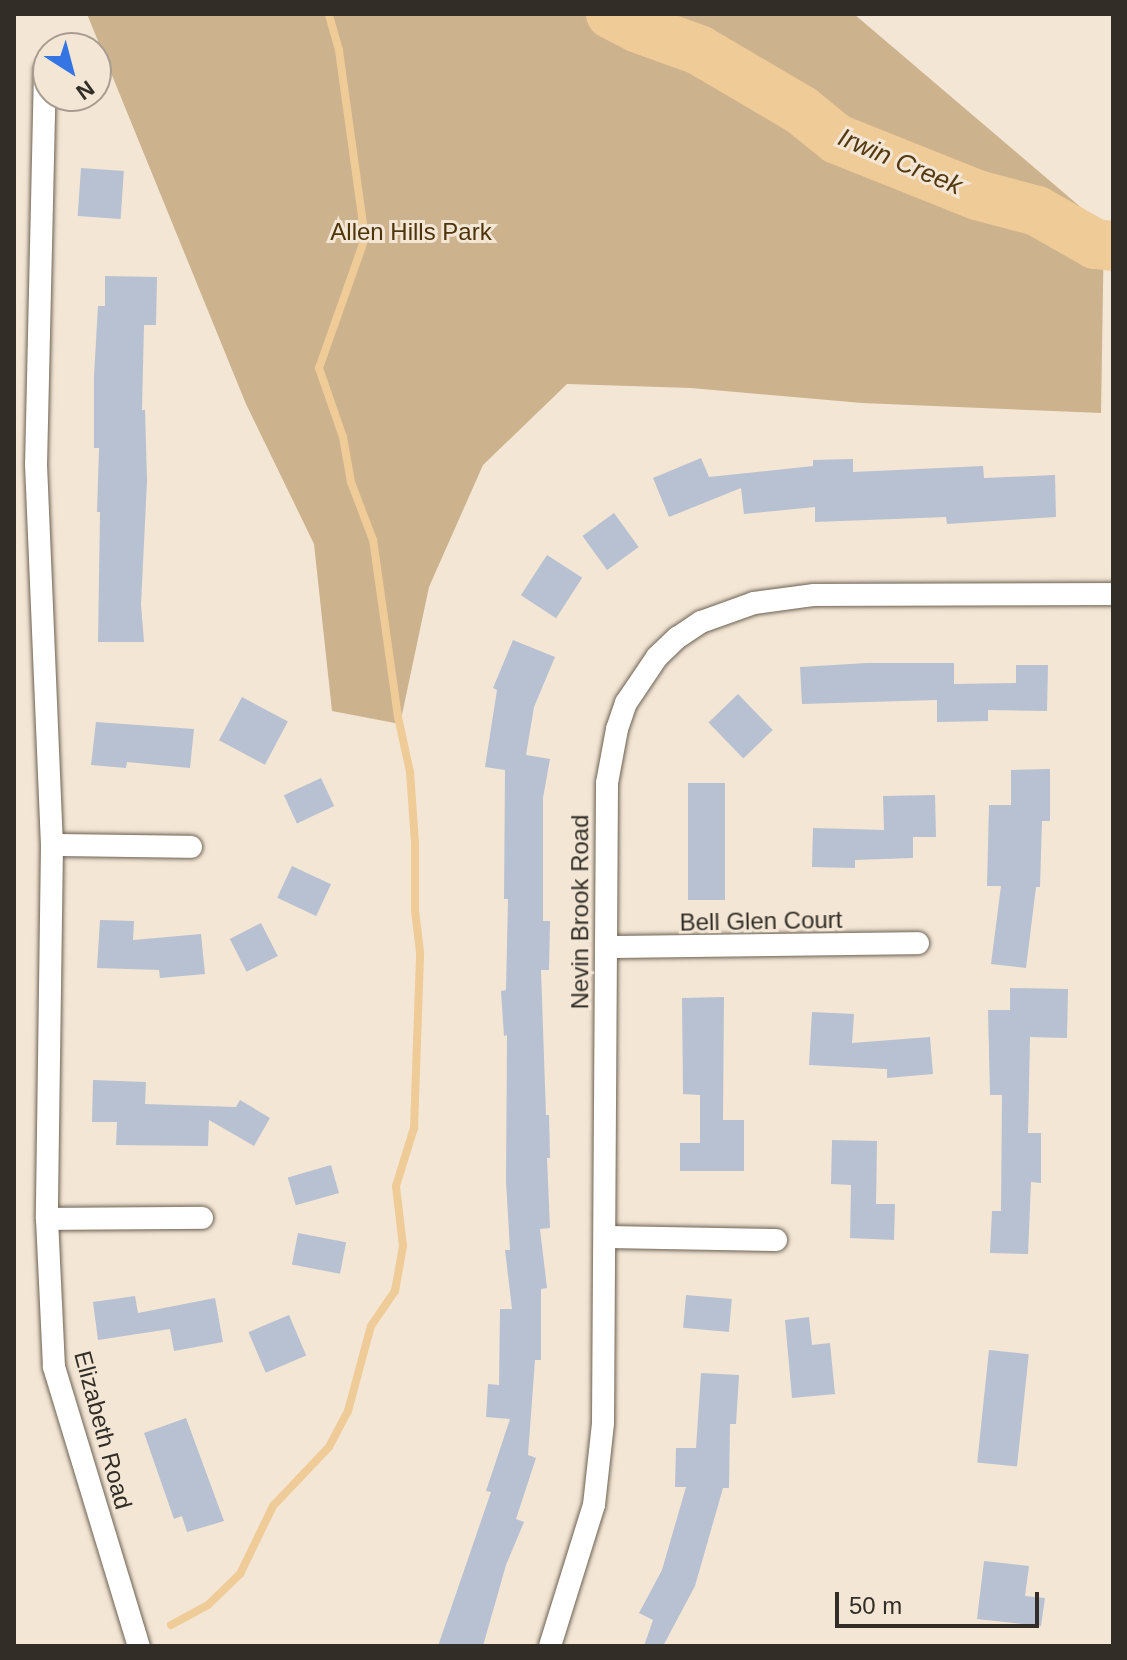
<!DOCTYPE html>
<style>
body{margin:0}
#map{position:relative;width:1127px;height:1660px;overflow:hidden;background:#f3e6d5;font-family:Helvetica,sans-serif}
div>[style]{position:absolute}
.green>*{inset:0;background:#ccb28d}
.stream>*{height:8px;margin:-4px;padding:0 4px;transform-origin:4px;border-radius:4px;background:#efcb98}
.river>*{height:50px;margin:-25px;padding:0 25px;transform-origin:25px;border-radius:25px;background:#efcb98}
.building>*{inset:0;background:#b7c1d2;transform-origin:0 0}
.roads{filter:drop-shadow(0 0 2px #6c6152) drop-shadow(0 0 2px #6c6152)}
.street>*{height:22px;margin:-11px;padding:0 11px;transform-origin:11px;border-radius:11px;background:#fff}
span{translate:-50% -50%;white-space:nowrap;text-align:center;line-height:1.15;-webkit-text-stroke:6px #f3e6d5;paint-order:stroke}
.park-label{font-size:24px;color:#4d340b}
.street-label{font-size:24px;color:#322e27}
.water-label{font-size:26px;color:#523912;font-style:italic}
.frame{position:absolute;inset:0;border:16px solid #322e27;pointer-events:none}
.north{position:absolute;left:32px;top:32px;width:80px;height:80px;box-sizing:border-box;background:#f3e6d5;border:2px solid #a69c8f;border-radius:50%;rotate:144deg;font-size:22px;font-weight:700;line-height:32px;text-align:center;color:#322e27}
.north::after{content:'';display:block;margin:auto;width:28px;height:36px;background:#3575e3;clip-path:polygon(50% 0,100% 100%,50% 72%,0 100%)}
.scale{position:absolute;left:835px;top:1592px;width:204px;height:36px;box-sizing:border-box;border:4px solid #322e27;border-top:0;padding-left:10px;font-size:24px;line-height:28px;white-space:nowrap;color:#322e27;-webkit-text-stroke:6px #f3e6d5;paint-order:stroke}
</style>
<div id="map">
<div class="green">
<i style="clip-path:polygon(87px 14px,854px 14px,1104px 227px,1101px 413px,862px 403px,691px 388px,567px 384px,483px 465px,429px 587px,400px 724px,332px 711px,314px 544px,246px 404px)"></i>
</div>
<div class="stream">
<i style="left:171px;top:1625px;width:42px;rotate:-28.4deg"></i>
<i style="left:208px;top:1605px;width:45px;rotate:-44.1deg"></i>
<i style="left:240px;top:1574px;width:76px;rotate:-64.1deg"></i>
<i style="left:273px;top:1506px;width:81px;rotate:-46.5deg"></i>
<i style="left:329px;top:1447px;width:41px;rotate:-62.2deg"></i>
<i style="left:348px;top:1411px;width:88px;rotate:-74.9deg"></i>
<i style="left:371px;top:1326px;width:42px;rotate:-55.6deg"></i>
<i style="left:395px;top:1291px;width:46px;rotate:-79.9deg"></i>
<i style="left:403px;top:1246px;width:60px;rotate:-96.7deg"></i>
<i style="left:396px;top:1186px;width:61px;rotate:-72.8deg"></i>
<i style="left:414px;top:1128px;width:176px;rotate:-88deg"></i>
<i style="left:420px;top:952px;width:42px;rotate:-96.8deg"></i>
<i style="left:415px;top:910px;width:67px;rotate:-90deg"></i>
<i style="left:415px;top:843px;width:71px;rotate:-94deg"></i>
<i style="left:410px;top:772px;width:56px;rotate:-102.3deg"></i>
<i style="left:398px;top:717px;width:179px;rotate:-98deg"></i>
<i style="left:373px;top:540px;width:62px;rotate:-110.8deg"></i>
<i style="left:351px;top:482px;width:46px;rotate:-100.1deg"></i>
<i style="left:343px;top:437px;width:73px;rotate:-109.2deg"></i>
<i style="left:319px;top:368px;width:138px;rotate:-70.5deg"></i>
<i style="left:365px;top:238px;width:190px;rotate:-97.9deg"></i>
<i style="left:339px;top:50px;width:37px;rotate:-106deg"></i>
</div>
<div class="river">
<i style="left:611px;top:14px;width:30px;rotate:27deg"></i>
<i style="left:638px;top:28px;width:65px;rotate:19.8deg"></i>
<i style="left:699px;top:50px;width:118px;rotate:30.5deg"></i>
<i style="left:801px;top:110px;width:46px;rotate:38.9deg"></i>
<i style="left:837px;top:139px;width:151px;rotate:21.8deg"></i>
<i style="left:977px;top:195px;width:62px;rotate:14.9deg"></i>
<i style="left:1037px;top:211px;width:67px;rotate:29.6deg"></i>
<i style="left:1095px;top:244px;width:18px;rotate:6deg"></i>
</div>
<div class="building">
<i style="left:81px;top:168px;width:43px;height:48px;rotate:4deg"></i>
<i style="clip-path:polygon(105px 276px,157px 277px,156px 325px,144px 325px,142px 410px,145px 410px,147px 481px,141px 605px,144px 642px,98px 642px,100px 512px,97px 512px,99px 448px,94px 448px,94px 376px,98px 306px,105px 306px)"></i>
<i style="clip-path:polygon(701px 458px,709px 477px,813px 466px,813px 460px,853px 459px,853px 472px,983px 466px,984px 478px,1055px 475px,1056px 517px,947px 524px,946px 517px,815px 522px,815px 507px,744px 514px,741px 488px,669px 517px,653px 478px)"></i>
<i style="left:614px;top:513px;width:42px;height:39px;rotate:54deg"></i>
<i style="left:547px;top:555px;width:42px;height:48px;rotate:33deg"></i>
<i style="clip-path:polygon(513px 640px,555px 657px,534px 707px,526px 755px,550px 759px,543px 798px,543px 921px,550px 921px,549px 970px,541px 970px,546px 1115px,549px 1115px,550px 1158px,547px 1158px,550px 1228px,540px 1229px,547px 1288px,541px 1289px,541px 1360px,535px 1360px,528px 1455px,536px 1458px,516px 1519px,524px 1522px,506px 1565px,483px 1646px,438px 1646px,491px 1492px,486px 1491px,510px 1419px,486px 1417px,488px 1384px,499px 1385px,500px 1309px,512px 1309px,505px 1250px,510px 1250px,506px 1181px,507px 1035px,504px 1036px,501px 991px,506px 990px,508px 899px,504px 899px,505px 770px,485px 767px,497px 690px,493px 688px)"></i>
<i style="clip-path:polygon(867px 663px,954px 663px,954px 684px,1016px 683px,1016px 665px,1048px 665px,1047px 711px,988px 710px,988px 721px,937px 722px,937px 700px,802px 704px,800px 667px)"></i>
<i style="left:738px;top:694px;width:50px;height:41px;rotate:46deg"></i>
<i style="left:242px;top:697px;width:52px;height:49px;rotate:28deg"></i>
<i style="clip-path:polygon(96px 722px,194px 729px,190px 768px,127px 762px,126px 768px,91px 765px)"></i>
<i style="clip-path:polygon(1050px 769px,1050px 821px,1042px 821px,1040px 887px,1036px 887px,1026px 968px,991px 964px,1001px 886px,987px 886px,989px 805px,1011px 805px,1011px 770px)"></i>
<i style="left:321px;top:778px;width:31px;height:41px;rotate:65deg"></i>
<i style="left:688px;top:783px;width:37px;height:117px"></i>
<i style="clip-path:polygon(935px 795px,936px 837px,913px 837px,913px 858px,855px 860px,855px 868px,812px 867px,813px 828px,884px 830px,883px 796px)"></i>
<i style="left:292px;top:866px;width:43px;height:35px;rotate:25deg"></i>
<i style="clip-path:polygon(100px 920px,134px 921px,133px 940px,201px 934px,205px 974px,160px 978px,159px 970px,97px 968px)"></i>
<i style="left:261px;top:923px;width:37px;height:35px;rotate:63deg"></i>
<i style="clip-path:polygon(1010px 988px,1068px 989px,1067px 1038px,1030px 1037px,1028px 1133px,1041px 1133px,1041px 1183px,1031px 1182px,1028px 1254px,990px 1253px,992px 1211px,1001px 1211px,1002px 1095px,990px 1095px,988px 1010px,1010px 1010px)"></i>
<i style="clip-path:polygon(724px 997px,723px 1120px,744px 1120px,744px 1171px,680px 1171px,680px 1143px,700px 1143px,700px 1095px,683px 1094px,682px 998px)"></i>
<i style="clip-path:polygon(812px 1012px,854px 1014px,852px 1043px,930px 1037px,933px 1074px,887px 1078px,887px 1069px,809px 1065px)"></i>
<i style="clip-path:polygon(93px 1080px,146px 1082px,145px 1104px,236px 1107px,240px 1100px,270px 1118px,254px 1146px,209px 1120px,208px 1146px,116px 1145px,117px 1122px,92px 1122px)"></i>
<i style="clip-path:polygon(832px 1140px,877px 1141px,876px 1204px,895px 1204px,894px 1240px,850px 1238px,851px 1185px,831px 1184px)"></i>
<i style="left:331px;top:1165px;width:29px;height:45px;rotate:74deg"></i>
<i style="left:298px;top:1233px;width:49px;height:32px;rotate:11deg"></i>
<i style="left:686px;top:1295px;width:46px;height:33px;rotate:5deg"></i>
<i style="clip-path:polygon(135px 1296px,138px 1313px,215px 1298px,223px 1342px,174px 1351px,170px 1329px,98px 1340px,93px 1302px)"></i>
<i style="left:289px;top:1315px;width:44px;height:44px;rotate:67deg"></i>
<i style="clip-path:polygon(809px 1317px,812px 1345px,830px 1343px,835px 1394px,792px 1398px,785px 1320px)"></i>
<i style="left:989px;top:1350px;width:40px;height:113px;rotate:6deg"></i>
<i style="clip-path:polygon(701px 1373px,739px 1375px,736px 1424px,730px 1424px,729px 1488px,723px 1488px,695px 1586px,663px 1646px,644px 1646px,653px 1620px,639px 1613px,662px 1570px,686px 1487px,675px 1487px,676px 1448px,696px 1448px)"></i>
<i style="clip-path:polygon(186px 1418px,224px 1521px,187px 1532px,182px 1516px,174px 1519px,144px 1433px)"></i>
<i style="clip-path:polygon(984px 1561px,1029px 1566px,1025px 1596px,1045px 1598px,1041px 1626px,977px 1619px)"></i>
</div>
<div class="roads">
<div class="street">
<i style="left:45px;top:70px;width:394px;rotate:91.3deg"></i>
<i style="left:36px;top:464px;width:381px;rotate:87.6deg"></i>
<i style="left:52px;top:845px;width:374px;rotate:90.8deg"></i>
<i style="left:47px;top:1219px;width:148px;rotate:87.3deg"></i>
<i style="left:54px;top:1367px;width:292px;rotate:73.1deg"></i>
<i style="left:52px;top:845px;width:139px;rotate:0.8deg"></i>
<i style="left:606px;top:947px;width:312px;rotate:-0.7deg"></i>
<i style="left:47px;top:1219px;width:155px;rotate:-0.4deg"></i>
<i style="left:605px;top:1237px;width:171px;rotate:1deg"></i>
<i style="left:550px;top:1646px;width:148px;rotate:-72.7deg"></i>
<i style="left:594px;top:1505px;width:82px;rotate:-83.7deg"></i>
<i style="left:603px;top:1423px;width:640px;rotate:-89.64deg"></i>
<i style="left:607px;top:783px;width:55px;rotate:-79.5deg"></i>
<i style="left:617px;top:729px;width:28px;rotate:-71deg"></i>
<i style="left:626px;top:703px;width:55px;rotate:-56deg"></i>
<i style="left:657px;top:657px;width:28px;rotate:-44deg"></i>
<i style="left:677px;top:638px;width:29px;rotate:-34deg"></i>
<i style="left:701px;top:622px;width:56px;rotate:-19.7deg"></i>
<i style="left:754px;top:603px;width:61px;rotate:-7.6deg"></i>
<i style="left:814px;top:595px;width:299px;rotate:-0.2deg"></i>
</div>
</div>
<div class="park-label">
<span style="left:411px;top:232px">Allen Hills Park</span>
</div>
<div class="street-label">
<span style="left:580px;top:912px;rotate:-90deg">Nevin Brook Road</span>
<span style="left:761px;top:921px;rotate:-1deg">Bell Glen Court</span>
<span style="left:103px;top:1430px;rotate:75deg">Elizabeth Road</span>
</div>
<div class="water-label">
<span style="left:900px;top:162px;rotate:23deg">Irwin Creek</span>
</div>
<div class="frame"></div>
<div class="north">N</div>
<div class="scale">50 m</div>
</div>
